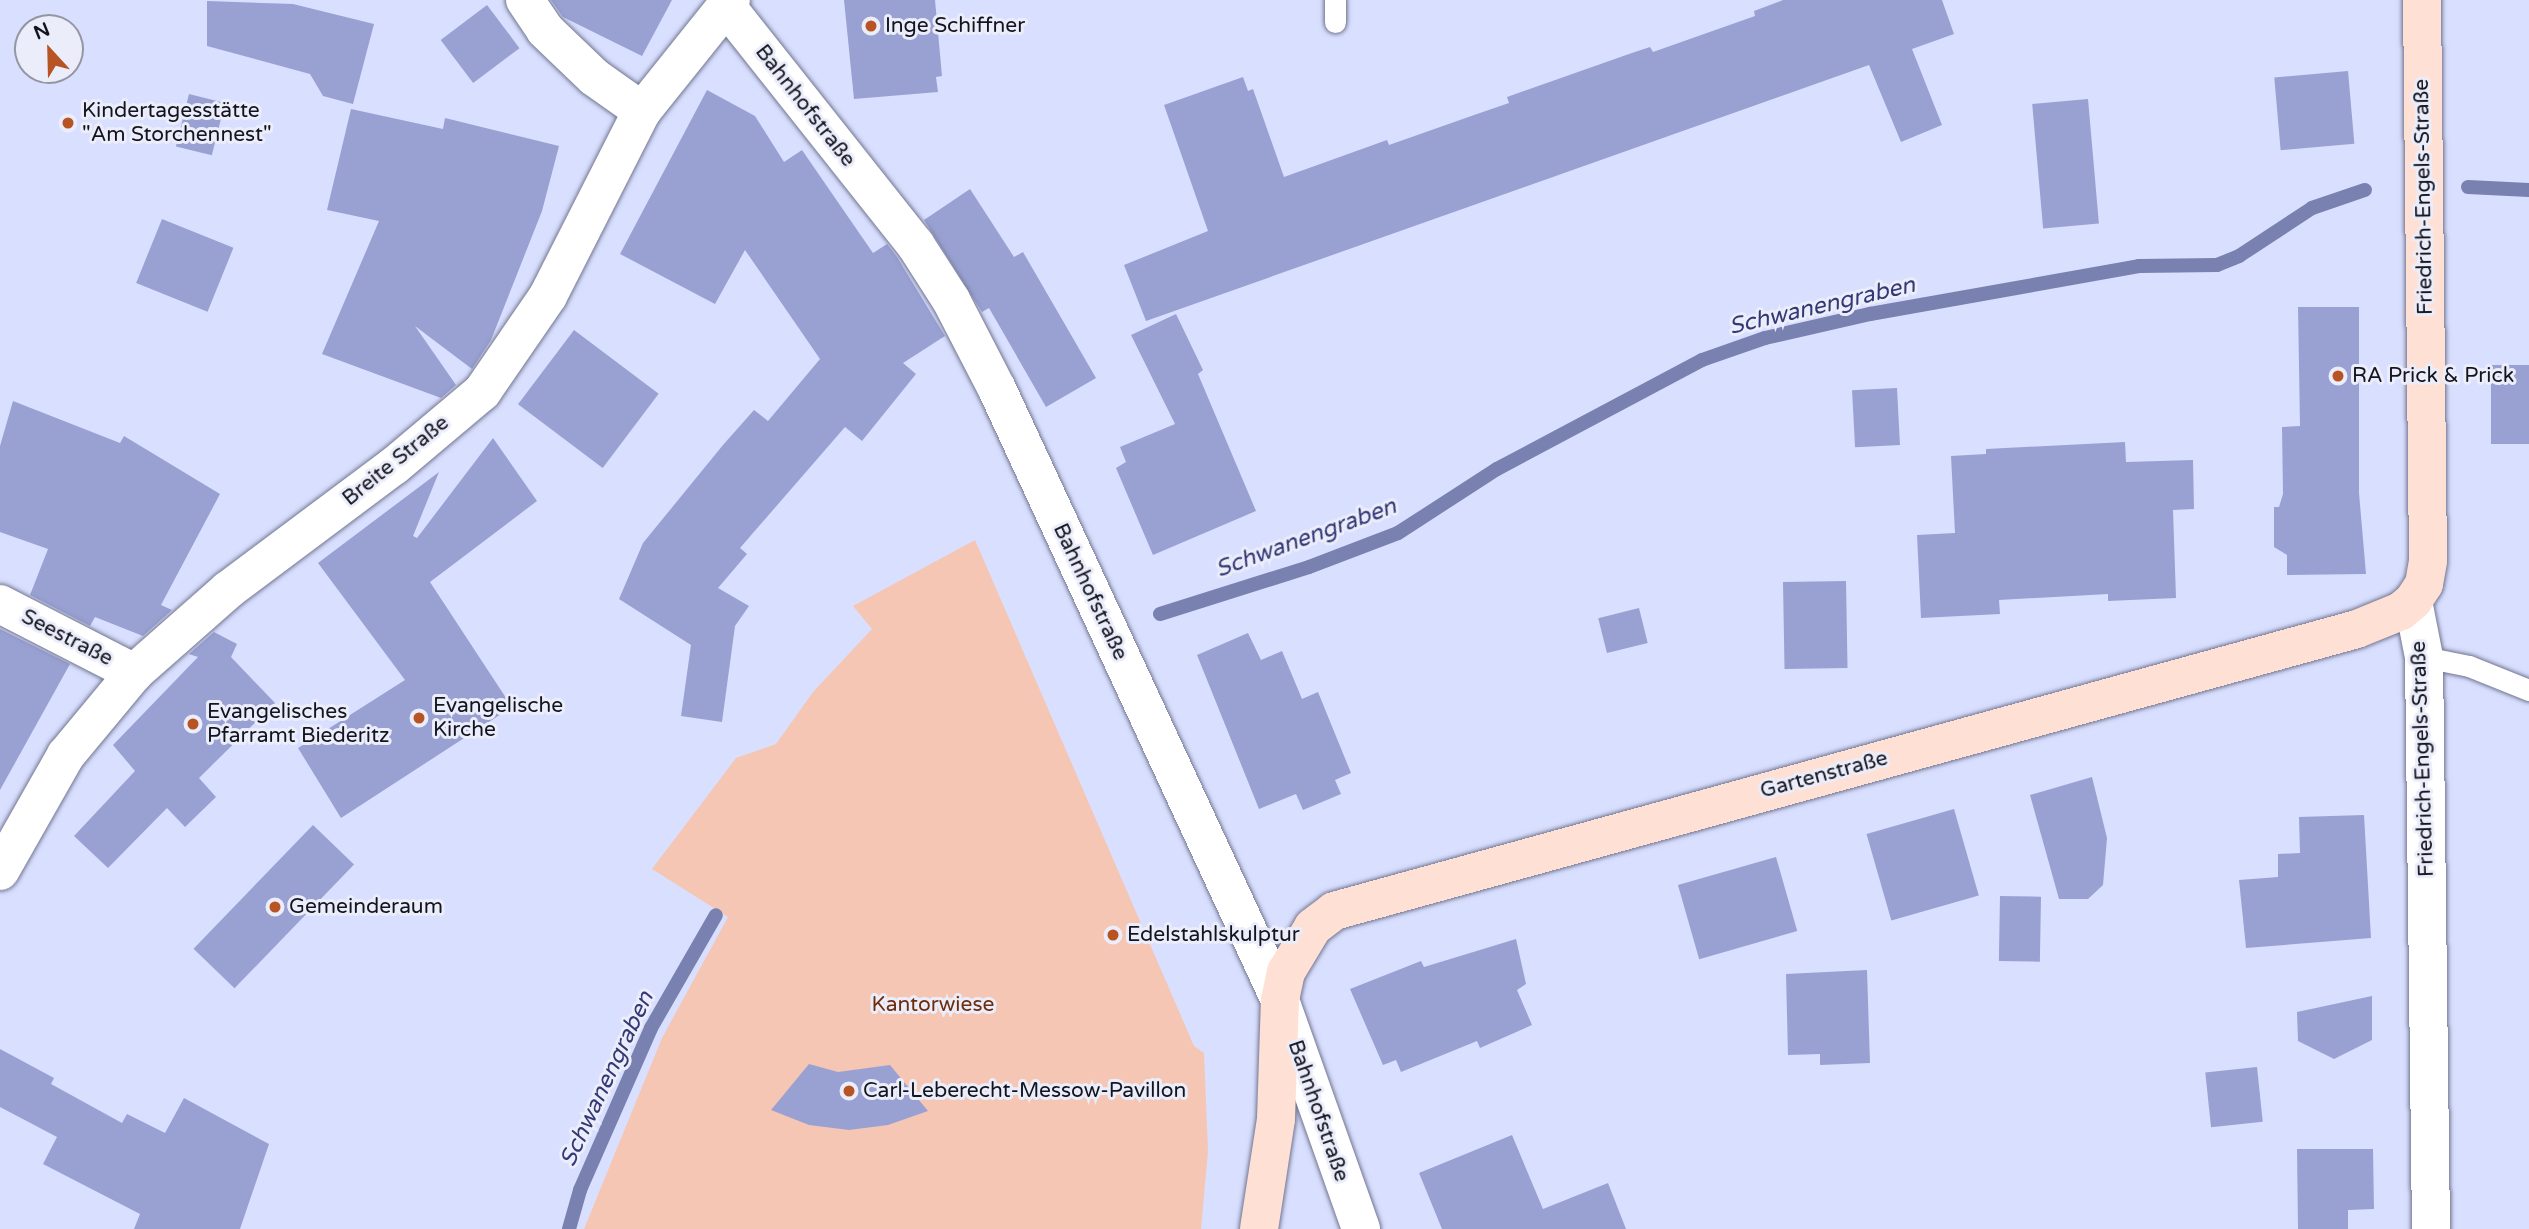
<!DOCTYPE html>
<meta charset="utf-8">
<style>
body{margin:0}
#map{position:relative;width:2529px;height:1229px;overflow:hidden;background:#d9dffe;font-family:"Varela Round",sans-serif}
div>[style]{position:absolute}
.green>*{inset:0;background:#f5c6b4}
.stream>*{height:14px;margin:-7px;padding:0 7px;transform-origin:7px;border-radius:7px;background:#7981b0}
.building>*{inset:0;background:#99a1d2;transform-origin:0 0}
.roads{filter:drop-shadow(0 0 2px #717691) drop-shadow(0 0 2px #717691)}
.lane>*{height:21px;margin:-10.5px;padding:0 10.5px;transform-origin:10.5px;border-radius:10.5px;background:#fff}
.street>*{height:38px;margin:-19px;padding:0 19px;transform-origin:19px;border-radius:19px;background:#fff}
.secondary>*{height:38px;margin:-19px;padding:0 19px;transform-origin:19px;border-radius:19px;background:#fee1d4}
.dots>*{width:19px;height:19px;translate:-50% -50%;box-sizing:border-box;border:4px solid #ebedfa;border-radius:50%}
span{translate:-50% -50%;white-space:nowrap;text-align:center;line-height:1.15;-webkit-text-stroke:6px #ebedfa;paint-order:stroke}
.poi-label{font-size:21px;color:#12141e}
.left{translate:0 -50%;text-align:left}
.street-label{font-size:21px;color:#12141e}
.park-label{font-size:21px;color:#6e2d0c}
.water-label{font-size:23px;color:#343875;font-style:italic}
.north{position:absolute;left:14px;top:14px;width:70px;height:70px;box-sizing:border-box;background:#ebedfa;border:2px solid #9496a2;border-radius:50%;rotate:338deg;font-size:19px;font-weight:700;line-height:28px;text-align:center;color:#12141e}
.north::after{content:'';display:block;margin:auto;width:24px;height:32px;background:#b85323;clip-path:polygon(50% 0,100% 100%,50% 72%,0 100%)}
</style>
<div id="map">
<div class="green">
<i style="clip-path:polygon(975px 540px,1194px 1046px,1204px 1053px,1208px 1151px,1201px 1229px,584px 1229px,662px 1038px,728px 917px,652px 869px,736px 758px,776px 744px,813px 692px,872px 629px,853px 606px)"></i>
</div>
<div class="stream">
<i style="left:2468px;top:187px;width:61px;rotate:2.8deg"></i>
<i style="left:1160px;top:614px;width:156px;rotate:-17.5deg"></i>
<i style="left:1309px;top:567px;width:95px;rotate:-20.9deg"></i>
<i style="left:1398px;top:533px;width:118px;rotate:-32.9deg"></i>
<i style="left:1497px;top:469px;width:232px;rotate:-28deg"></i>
<i style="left:1702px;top:360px;width:67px;rotate:-19.2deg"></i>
<i style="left:1765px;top:338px;width:108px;rotate:-12.9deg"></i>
<i style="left:1870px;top:314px;width:273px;rotate:-10.1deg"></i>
<i style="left:2139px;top:266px;width:78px;rotate:-0.7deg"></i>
<i style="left:2217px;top:265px;width:24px;rotate:-22deg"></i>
<i style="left:2239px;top:256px;width:87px;rotate:-33.3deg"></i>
<i style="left:2312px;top:208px;width:56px;rotate:-18.8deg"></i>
<i style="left:569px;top:1229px;width:41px;rotate:-74.2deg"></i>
<i style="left:580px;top:1190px;width:177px;rotate:-66.3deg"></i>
<i style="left:651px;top:1028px;width:130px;rotate:-60.1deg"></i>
</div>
<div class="building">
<i style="clip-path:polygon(551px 0,672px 0,642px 56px,563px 17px)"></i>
<i style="clip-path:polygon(844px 0,935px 0,942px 76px,936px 77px,938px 92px,854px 99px)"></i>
<i style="clip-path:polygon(1783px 0,1942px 0,1954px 34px,1912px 49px,1942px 125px,1901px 142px,1869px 65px,1146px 321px,1124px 265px,1208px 231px,1164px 105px,1243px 77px,1248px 91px,1253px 89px,1284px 177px,1387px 140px,1389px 145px,1477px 114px,1509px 103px,1507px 97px,1629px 54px,1650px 47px,1653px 52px,1755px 16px,1754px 11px)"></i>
<i style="clip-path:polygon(207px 1px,293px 4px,374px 24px,353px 104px,323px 96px,310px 74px,207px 46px)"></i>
<i style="left:487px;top:5px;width:54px;height:58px;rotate:53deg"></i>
<i style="left:2348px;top:71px;width:73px;height:74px;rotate:85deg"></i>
<i style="clip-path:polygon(707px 90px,755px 116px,784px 162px,802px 150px,873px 253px,887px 244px,897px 257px,945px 336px,903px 363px,916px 374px,862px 441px,845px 427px,740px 548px,747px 554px,718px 588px,749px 606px,735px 626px,722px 722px,681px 716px,691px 645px,619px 599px,643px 543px,723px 445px,754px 410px,768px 421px,820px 359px,745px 250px,715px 304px,620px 254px)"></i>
<i style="left:189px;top:94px;width:37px;height:54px;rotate:14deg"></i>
<i style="left:2088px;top:99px;width:125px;height:56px;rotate:85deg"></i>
<i style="clip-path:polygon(351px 109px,443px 129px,445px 118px,559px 146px,542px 211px,491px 340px,472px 369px,415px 326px,456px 385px,441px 398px,322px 354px,379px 221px,327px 210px)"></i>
<i style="clip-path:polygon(970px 189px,1014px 257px,1023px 252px,1096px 378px,1046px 407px,989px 308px,982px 312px,924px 220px)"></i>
<i style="left:162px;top:219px;width:77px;height:69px;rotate:22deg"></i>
<i style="clip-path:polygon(2298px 307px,2359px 307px,2359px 493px,2366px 574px,2287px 575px,2287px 555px,2274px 547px,2274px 507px,2279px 507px,2283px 494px,2282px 427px,2300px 426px)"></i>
<i style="clip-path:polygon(1176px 314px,1203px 370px,1198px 374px,1256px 511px,1153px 555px,1116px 468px,1126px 462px,1120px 447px,1175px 424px,1131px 335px)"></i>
<i style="left:574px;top:330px;width:106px;height:93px;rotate:37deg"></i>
<i style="left:2529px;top:365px;width:79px;height:38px;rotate:90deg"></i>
<i style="left:1897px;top:388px;width:57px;height:45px;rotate:87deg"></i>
<i style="clip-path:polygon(13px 401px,120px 443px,124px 436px,220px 494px,161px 605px,172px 610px,143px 636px,95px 617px,90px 626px,30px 595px,48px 549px,0 532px,0 446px)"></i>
<i style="clip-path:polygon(493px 438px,537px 501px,430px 582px,512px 707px,341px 818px,298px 748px,405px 680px,318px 563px,439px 472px,413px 536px,417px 538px)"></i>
<i style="clip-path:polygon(2125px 442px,2126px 462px,2193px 460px,2194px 509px,2173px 510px,2176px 598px,2108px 601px,2108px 594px,1999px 600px,2000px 614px,1921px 618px,1917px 535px,1955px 533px,1951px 456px,1986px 454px,1986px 449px)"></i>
<i style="left:1846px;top:581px;width:87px;height:63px;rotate:89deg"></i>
<i style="left:1639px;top:608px;width:36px;height:42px;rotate:76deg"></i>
<i style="clip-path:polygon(0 629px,70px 664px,0 790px)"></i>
<i style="clip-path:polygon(214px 632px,237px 644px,231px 657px,275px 703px,199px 778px,216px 797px,185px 827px,167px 808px,108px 868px,74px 836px,135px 771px,113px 745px,198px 657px,189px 654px)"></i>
<i style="clip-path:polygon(1248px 633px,1261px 660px,1282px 651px,1302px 699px,1318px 692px,1351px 773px,1335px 780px,1341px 794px,1303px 810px,1296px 794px,1259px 809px,1197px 655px)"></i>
<i style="clip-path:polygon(2092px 777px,2107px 838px,2103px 885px,2088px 899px,2059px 899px,2030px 795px)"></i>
<i style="left:1954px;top:809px;width:90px;height:91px;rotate:74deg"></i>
<i style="clip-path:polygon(2364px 815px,2371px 938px,2246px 948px,2239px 880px,2278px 877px,2278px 854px,2300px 853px,2299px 817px)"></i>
<i style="left:313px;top:825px;width:57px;height:172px;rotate:44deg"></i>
<i style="left:1776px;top:857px;width:77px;height:102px;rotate:74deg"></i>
<i style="left:2000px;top:896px;width:41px;height:65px;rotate:1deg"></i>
<i style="clip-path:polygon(1516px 939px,1526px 984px,1517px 990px,1532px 1025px,1480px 1048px,1477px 1041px,1401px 1072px,1396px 1060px,1383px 1065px,1350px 989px,1421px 961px,1424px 967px)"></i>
<i style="clip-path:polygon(1867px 970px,1870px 1063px,1820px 1065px,1820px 1054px,1788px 1055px,1786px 974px)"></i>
<i style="clip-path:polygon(2372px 996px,2372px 1040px,2334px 1059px,2298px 1041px,2297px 1012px)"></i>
<i style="clip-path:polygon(0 1049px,54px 1078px,51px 1084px,122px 1123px,127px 1114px,165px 1133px,184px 1098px,269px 1144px,240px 1229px,134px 1229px,140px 1214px,43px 1164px,57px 1137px,0 1107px)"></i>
<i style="clip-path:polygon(809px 1064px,838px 1072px,890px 1065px,928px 1111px,888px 1125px,849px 1130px,809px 1125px,771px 1110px)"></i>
<i style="left:2257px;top:1067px;width:55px;height:52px;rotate:84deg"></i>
<i style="clip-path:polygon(1512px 1135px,1543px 1209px,1608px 1183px,1626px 1229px,1442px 1229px,1419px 1173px)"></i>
<i style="clip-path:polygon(2297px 1149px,2373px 1149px,2374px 1209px,2348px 1210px,2348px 1229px,2298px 1229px)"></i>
</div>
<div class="roads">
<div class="lane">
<i style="left:1335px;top:22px;width:22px;rotate:-90deg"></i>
<i style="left:2424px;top:657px;width:46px;rotate:11.3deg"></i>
<i style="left:2469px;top:666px;width:65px;rotate:21.8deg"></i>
</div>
<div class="street">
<i style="left:525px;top:0;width:36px;rotate:56deg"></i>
<i style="left:545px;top:30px;width:68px;rotate:43.8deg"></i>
<i style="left:594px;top:77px;width:59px;rotate:35.3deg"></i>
<i style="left:727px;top:7px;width:303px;rotate:51.6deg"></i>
<i style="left:915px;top:244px;width:67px;rotate:57.3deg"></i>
<i style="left:951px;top:300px;width:100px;rotate:62.7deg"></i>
<i style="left:997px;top:389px;width:673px;rotate:65.15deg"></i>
<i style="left:1280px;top:1000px;width:243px;rotate:70.5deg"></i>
<i style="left:2413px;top:601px;width:57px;rotate:78.9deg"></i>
<i style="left:2424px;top:657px;width:572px;rotate:89.3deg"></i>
<i style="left:0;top:604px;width:151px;rotate:27.2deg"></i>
<i style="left:0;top:871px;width:133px;rotate:-60.4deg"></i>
<i style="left:66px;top:755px;width:107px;rotate:-50.3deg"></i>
<i style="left:134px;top:673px;width:125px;rotate:-41.4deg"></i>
<i style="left:228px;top:590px;width:207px;rotate:-36.8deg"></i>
<i style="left:394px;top:466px;width:115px;rotate:-40.1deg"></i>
<i style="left:482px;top:392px;width:116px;rotate:-55.5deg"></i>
<i style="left:548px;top:296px;width:208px;rotate:-63.1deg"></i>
<i style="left:642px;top:111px;width:142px;rotate:-51.3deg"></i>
</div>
<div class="secondary">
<i style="left:1259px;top:1229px;width:111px;rotate:-81.2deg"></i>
<i style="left:1276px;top:1119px;width:119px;rotate:-88.1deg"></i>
<i style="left:1280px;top:1000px;width:29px;rotate:-78deg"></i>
<i style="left:1286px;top:972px;width:52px;rotate:-59deg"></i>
<i style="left:1313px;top:927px;width:26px;rotate:-37deg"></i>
<i style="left:1334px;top:911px;width:1061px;rotate:-15.41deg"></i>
<i style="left:2357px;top:629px;width:48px;rotate:-22.2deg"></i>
<i style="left:2401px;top:611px;width:16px;rotate:-40deg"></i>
<i style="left:2413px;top:601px;width:20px;rotate:-57deg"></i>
<i style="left:2424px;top:584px;width:23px;rotate:-80deg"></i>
<i style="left:2428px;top:561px;width:561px;rotate:-90.61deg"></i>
</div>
</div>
<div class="dots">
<i style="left:871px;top:26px;background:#b85323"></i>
<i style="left:68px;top:123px;background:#b85323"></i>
<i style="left:2338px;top:376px;background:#b85323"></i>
<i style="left:419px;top:718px;background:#b85323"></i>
<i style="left:193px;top:724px;background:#b85323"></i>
<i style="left:275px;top:907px;background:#b85323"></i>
<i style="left:1113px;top:935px;background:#b85323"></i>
<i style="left:849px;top:1091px;background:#b85323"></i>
</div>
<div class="poi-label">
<span class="left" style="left:885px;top:26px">Inge Schiffner</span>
<span class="left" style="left:82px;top:123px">Kindertagesstätte<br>"Am Storchennest"</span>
<span class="left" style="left:2352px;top:376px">RA Prick &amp; Prick</span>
<span class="left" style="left:433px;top:718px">Evangelische<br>Kirche</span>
<span class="left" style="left:207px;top:724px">Evangelisches<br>Pfarramt Biederitz</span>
<span class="left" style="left:289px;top:907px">Gemeinderaum</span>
<span class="left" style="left:1127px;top:935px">Edelstahlskulptur</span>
<span class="left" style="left:863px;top:1091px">Carl-Leberecht-Messow-Pavillon</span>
</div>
<div class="street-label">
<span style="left:805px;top:106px;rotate:52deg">Bahnhofstraße</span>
<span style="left:2424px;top:197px;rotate:-91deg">Friedrich-Engels-Straße</span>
<span style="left:396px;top:461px;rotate:-39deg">Breite Straße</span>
<span style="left:1090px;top:592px;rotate:65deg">Bahnhofstraße</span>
<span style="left:67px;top:638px;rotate:27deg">Seestraße</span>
<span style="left:2423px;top:759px;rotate:-92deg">Friedrich-Engels-Straße</span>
<span style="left:1824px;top:775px;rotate:-15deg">Gartenstraße</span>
<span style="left:1318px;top:1111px;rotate:71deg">Bahnhofstraße</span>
</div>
<div class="park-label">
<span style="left:933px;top:1005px">Kantorwiese</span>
</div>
<div class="water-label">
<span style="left:1822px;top:306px;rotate:-13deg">Schwanengraben</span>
<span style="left:1306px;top:538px;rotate:-20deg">Schwanengraben</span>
<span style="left:607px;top:1079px;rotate:-65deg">Schwanengraben</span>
</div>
<div class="north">N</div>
</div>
